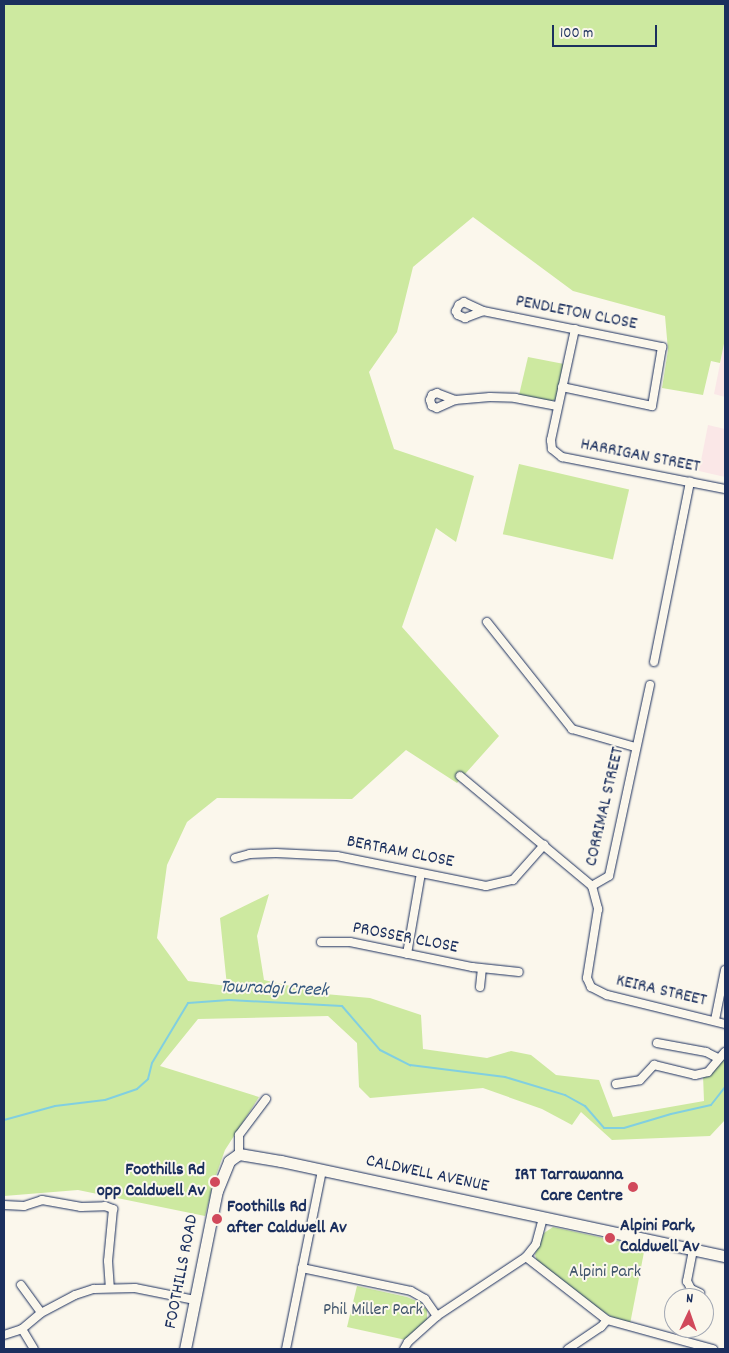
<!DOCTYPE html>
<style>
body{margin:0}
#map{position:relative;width:729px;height:1353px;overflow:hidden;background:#fbf7ec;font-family:Dekko,sans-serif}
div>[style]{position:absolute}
.built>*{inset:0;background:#fae7e7}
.green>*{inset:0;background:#cde9a0;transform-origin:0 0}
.stream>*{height:2px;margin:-1px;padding:0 1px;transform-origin:1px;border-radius:1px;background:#81cfe0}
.roads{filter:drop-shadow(0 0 1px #1b2f5e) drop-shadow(0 0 1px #1b2f5e)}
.street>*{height:8px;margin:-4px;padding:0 4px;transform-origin:4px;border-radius:4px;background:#fbf7ec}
.secondary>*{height:11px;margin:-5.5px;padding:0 5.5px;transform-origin:5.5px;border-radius:5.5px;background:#fbf7ec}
.dots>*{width:14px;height:14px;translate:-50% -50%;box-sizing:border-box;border:2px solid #fbf7ec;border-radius:50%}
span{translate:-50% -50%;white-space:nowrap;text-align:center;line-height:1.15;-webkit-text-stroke:4px #fbf7ec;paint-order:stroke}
.street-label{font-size:18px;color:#1b2f5e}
.poi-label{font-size:18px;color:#1b2f5e;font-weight:700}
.right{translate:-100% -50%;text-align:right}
.left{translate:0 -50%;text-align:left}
.park-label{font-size:18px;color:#3f546b}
.water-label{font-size:19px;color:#34577e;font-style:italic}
.frame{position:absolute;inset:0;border:5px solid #1b2f5e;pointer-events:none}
.north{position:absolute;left:664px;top:1288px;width:50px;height:50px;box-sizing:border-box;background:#fbf7ec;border:1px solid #a1a7b3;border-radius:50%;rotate:3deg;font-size:14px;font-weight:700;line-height:20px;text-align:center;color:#1b2f5e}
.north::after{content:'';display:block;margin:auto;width:18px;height:22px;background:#d1495b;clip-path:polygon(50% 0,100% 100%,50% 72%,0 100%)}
.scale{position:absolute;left:552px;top:25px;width:105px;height:22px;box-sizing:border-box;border:2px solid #1b2f5e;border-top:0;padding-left:6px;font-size:15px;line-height:18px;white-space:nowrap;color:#1b2f5e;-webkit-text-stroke:4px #fbf7ec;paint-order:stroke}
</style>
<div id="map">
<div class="built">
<i style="clip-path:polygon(725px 339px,725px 397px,714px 394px)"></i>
<i style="clip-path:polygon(708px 425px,725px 429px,725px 477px,699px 471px)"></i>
</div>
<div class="green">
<i style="clip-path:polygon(4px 4px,725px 4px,725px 339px,720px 363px,711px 361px,703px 395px,662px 388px,668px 350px,665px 316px,573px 291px,473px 217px,413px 267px,397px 332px,369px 372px,394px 449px,474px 476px,456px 542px,436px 528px,402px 627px,499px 736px,457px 783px,406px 750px,352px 799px,217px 798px,187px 822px,167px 865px,157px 938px,188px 981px,227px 986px,220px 918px,269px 894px,257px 936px,264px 980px,325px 994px,370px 998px,421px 1015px,423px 1049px,487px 1058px,511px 1051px,531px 1055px,556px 1075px,599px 1080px,613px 1117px,704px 1101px,703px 1075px,725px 1052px,725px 1120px,710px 1136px,612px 1140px,581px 1112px,572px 1125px,542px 1109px,483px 1088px,370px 1098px,359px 1087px,357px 1043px,328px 1016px,198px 1019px,160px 1066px,259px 1097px,225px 1150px,214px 1181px,205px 1216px,78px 1190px,4px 1196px)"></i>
<i style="clip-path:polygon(528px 357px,564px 364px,556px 399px,550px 402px,519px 395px)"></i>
<i style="left:519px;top:464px;width:113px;height:72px;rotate:13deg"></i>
<i style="clip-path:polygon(553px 1227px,645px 1247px,630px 1324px,614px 1318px,594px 1307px,537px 1262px,535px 1254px,544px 1233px)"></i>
<i style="clip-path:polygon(357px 1286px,407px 1297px,421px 1303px,427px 1310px,427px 1320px,406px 1340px,347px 1327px)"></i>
</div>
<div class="stream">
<i style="left:4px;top:1120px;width:53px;rotate:-15.4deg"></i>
<i style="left:55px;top:1106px;width:50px;rotate:-6.8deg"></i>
<i style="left:105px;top:1100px;width:34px;rotate:-19deg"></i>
<i style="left:137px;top:1089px;width:15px;rotate:-42deg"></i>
<i style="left:148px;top:1079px;width:16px;rotate:-76deg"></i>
<i style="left:152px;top:1063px;width:70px;rotate:-59deg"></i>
<i style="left:188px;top:1003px;width:41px;rotate:-4.2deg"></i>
<i style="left:229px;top:1000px;width:113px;rotate:3deg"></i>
<i style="left:342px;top:1006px;width:58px;rotate:49.2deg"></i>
<i style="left:380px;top:1050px;width:34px;rotate:27deg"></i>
<i style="left:410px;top:1065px;width:96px;rotate:7.2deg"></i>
<i style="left:505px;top:1077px;width:63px;rotate:16.7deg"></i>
<i style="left:565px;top:1095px;width:23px;rotate:29deg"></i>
<i style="left:585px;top:1106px;width:29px;rotate:49deg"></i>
<i style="left:604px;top:1128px;width:20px"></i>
<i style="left:624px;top:1128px;width:49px;rotate:-16.6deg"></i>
<i style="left:671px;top:1114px;width:41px;rotate:-12.7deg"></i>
<i style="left:711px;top:1105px;width:23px;rotate:-52deg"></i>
</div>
<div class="roads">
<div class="street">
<i style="left:483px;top:311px;width:21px;rotate:-155deg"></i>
<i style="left:464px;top:302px;width:6px;rotate:149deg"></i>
<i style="left:459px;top:305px;width:7px;rotate:117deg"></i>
<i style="left:456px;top:311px;width:4px;rotate:63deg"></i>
<i style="left:458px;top:315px;width:8px;rotate:23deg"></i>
<i style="left:465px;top:318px;width:19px;rotate:-21deg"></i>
<i style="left:483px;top:311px;width:183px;rotate:11.4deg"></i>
<i style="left:662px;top:347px;width:60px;rotate:99.6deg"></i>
<i style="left:652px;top:406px;width:92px;rotate:-168.1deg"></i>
<i style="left:575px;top:329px;width:114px;rotate:102.2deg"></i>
<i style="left:551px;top:440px;width:9px;rotate:84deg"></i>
<i style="left:552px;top:449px;width:13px;rotate:39deg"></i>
<i style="left:562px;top:457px;width:166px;rotate:11.1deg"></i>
<i style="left:455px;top:400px;width:19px;rotate:-159deg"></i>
<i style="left:437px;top:393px;width:5px;rotate:158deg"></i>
<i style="left:432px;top:395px;width:5px;rotate:112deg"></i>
<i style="left:430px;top:400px;width:6px;rotate:72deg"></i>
<i style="left:432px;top:406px;width:5px;rotate:22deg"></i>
<i style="left:437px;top:408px;width:20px;rotate:-24deg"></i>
<i style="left:455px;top:400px;width:35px;rotate:-5deg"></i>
<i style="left:490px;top:397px;width:25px;rotate:2deg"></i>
<i style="left:515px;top:398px;width:43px;rotate:10.8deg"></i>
<i style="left:487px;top:622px;width:137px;rotate:51.5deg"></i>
<i style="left:572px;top:729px;width:66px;rotate:15.9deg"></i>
<i style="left:654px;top:662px;width:184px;rotate:-78.7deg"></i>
<i style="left:650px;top:685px;width:195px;rotate:102.1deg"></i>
<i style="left:609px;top:876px;width:20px;rotate:150deg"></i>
<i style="left:592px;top:886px;width:24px;rotate:75deg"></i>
<i style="left:598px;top:909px;width:70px;rotate:99.1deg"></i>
<i style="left:587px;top:978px;width:10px;rotate:66deg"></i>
<i style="left:591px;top:987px;width:18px;rotate:27deg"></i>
<i style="left:607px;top:995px;width:122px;rotate:13.8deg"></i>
<i style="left:460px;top:776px;width:172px;rotate:39.8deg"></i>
<i style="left:235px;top:858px;width:16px;rotate:-15deg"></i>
<i style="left:250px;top:854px;width:26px;rotate:-2deg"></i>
<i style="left:276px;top:853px;width:61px;rotate:2.8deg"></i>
<i style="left:337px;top:856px;width:152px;rotate:11.4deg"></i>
<i style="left:486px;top:886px;width:28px;rotate:-13deg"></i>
<i style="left:513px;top:880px;width:47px;rotate:-48.5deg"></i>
<i style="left:321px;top:942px;width:29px"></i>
<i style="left:350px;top:942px;width:125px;rotate:11.6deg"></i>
<i style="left:472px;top:967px;width:47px;rotate:6.1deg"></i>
<i style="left:407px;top:954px;width:82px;rotate:-80.2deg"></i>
<i style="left:480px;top:987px;width:18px;rotate:-84deg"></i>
<i style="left:715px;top:1020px;width:51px;rotate:-78.7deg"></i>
<i style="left:657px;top:1043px;width:50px;rotate:10.4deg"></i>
<i style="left:706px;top:1052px;width:13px;rotate:27deg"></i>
<i style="left:616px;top:1084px;width:24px;rotate:-9deg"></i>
<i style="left:640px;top:1080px;width:21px;rotate:-47deg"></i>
<i style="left:654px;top:1065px;width:42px;rotate:13.7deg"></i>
<i style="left:695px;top:1075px;width:13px;rotate:-13deg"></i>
<i style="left:708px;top:1072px;width:26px;rotate:-50deg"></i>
<i style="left:239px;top:1154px;width:19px;rotate:-90deg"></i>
<i style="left:239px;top:1135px;width:45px;rotate:-53.1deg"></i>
<i style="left:4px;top:1205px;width:20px;rotate:3deg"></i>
<i style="left:24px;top:1206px;width:19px;rotate:-18deg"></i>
<i style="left:42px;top:1200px;width:40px;rotate:10deg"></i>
<i style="left:81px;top:1207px;width:24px;rotate:-2deg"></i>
<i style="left:105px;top:1206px;width:9px;rotate:21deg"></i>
<i style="left:113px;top:1209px;width:52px;rotate:95.5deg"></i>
<i style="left:108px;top:1261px;width:26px;rotate:86deg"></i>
<i style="left:693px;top:1250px;width:32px;rotate:101deg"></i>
<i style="left:687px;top:1281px;width:9px;rotate:63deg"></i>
<i style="left:691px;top:1289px;width:10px;rotate:24deg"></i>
<i style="left:526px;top:1257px;width:103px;rotate:37.9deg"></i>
<i style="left:607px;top:1320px;width:110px;rotate:15.3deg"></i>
<i style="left:302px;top:1268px;width:111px;rotate:11.9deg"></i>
<i style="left:411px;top:1291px;width:16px;rotate:30deg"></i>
<i style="left:425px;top:1299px;width:21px;rotate:55deg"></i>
<i style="left:21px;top:1285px;width:34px;rotate:54deg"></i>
<i style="left:22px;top:1329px;width:23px;rotate:59deg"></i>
<i style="left:4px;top:1335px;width:19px;rotate:-18deg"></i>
<i style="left:22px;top:1329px;width:25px;rotate:-40deg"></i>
<i style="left:41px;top:1313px;width:38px;rotate:-28deg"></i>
<i style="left:75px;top:1295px;width:20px;rotate:-18deg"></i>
<i style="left:94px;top:1289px;width:41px;rotate:-1.4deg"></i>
<i style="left:135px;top:1288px;width:61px;rotate:11.3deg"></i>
<i style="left:286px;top:1349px;width:183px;rotate:-78.6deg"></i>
<i style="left:404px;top:1349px;width:8px;rotate:-60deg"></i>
<i style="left:408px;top:1342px;width:39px;rotate:-42deg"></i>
<i style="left:437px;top:1316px;width:107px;rotate:-33.5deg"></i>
<i style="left:526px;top:1257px;width:16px;rotate:-52deg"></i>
<i style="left:536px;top:1244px;width:27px;rotate:-75deg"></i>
<i style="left:568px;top:1349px;width:40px;rotate:-34deg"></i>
<i style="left:601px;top:1327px;width:9px;rotate:-49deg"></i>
</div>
<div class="secondary">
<i style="left:185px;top:1349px;width:161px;rotate:-78.6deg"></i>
<i style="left:217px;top:1191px;width:32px;rotate:-68deg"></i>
<i style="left:229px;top:1161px;width:12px;rotate:-35deg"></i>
<i style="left:239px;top:1154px;width:43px;rotate:9.5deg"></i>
<i style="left:281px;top:1161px;width:454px;rotate:12.1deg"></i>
</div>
</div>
<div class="dots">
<i style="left:215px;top:1182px;background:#d1495b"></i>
<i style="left:633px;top:1187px;background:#d1495b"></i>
<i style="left:217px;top:1219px;background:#d1495b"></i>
<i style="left:610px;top:1238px;background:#d1495b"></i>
</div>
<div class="street-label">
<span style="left:576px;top:314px;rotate:11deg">PENDLETON CLOSE</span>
<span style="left:640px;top:457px;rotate:11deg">HARRIGAN STREET</span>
<span style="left:606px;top:807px;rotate:-77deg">CORRIMAL STREET</span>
<span style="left:400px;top:853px;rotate:11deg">BERTRAM CLOSE</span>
<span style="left:405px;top:939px;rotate:11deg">PROSSER CLOSE</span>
<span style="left:661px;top:992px;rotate:13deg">KEIRA STREET</span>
<span style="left:427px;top:1175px;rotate:12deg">CALDWELL AVENUE</span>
<span style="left:183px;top:1272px;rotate:-79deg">FOOTHILLS ROAD</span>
</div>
<div class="poi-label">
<span class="right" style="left:205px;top:1182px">Foothills Rd<br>opp Caldwell Av</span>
<span class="right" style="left:623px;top:1187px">IRT Tarrawanna<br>Care Centre</span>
<span class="left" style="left:227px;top:1219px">Foothills Rd<br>after Caldwell Av</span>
<span class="left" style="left:620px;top:1238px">Alpini Park,<br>Caldwell Av</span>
</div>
<div class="park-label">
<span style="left:605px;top:1273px">Alpini Park</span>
<span style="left:373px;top:1311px">Phil Miller Park</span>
</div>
<div class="water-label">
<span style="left:274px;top:990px;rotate:2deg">Towradgi Creek</span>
</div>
<div class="frame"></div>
<div class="north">N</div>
<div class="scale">100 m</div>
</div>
